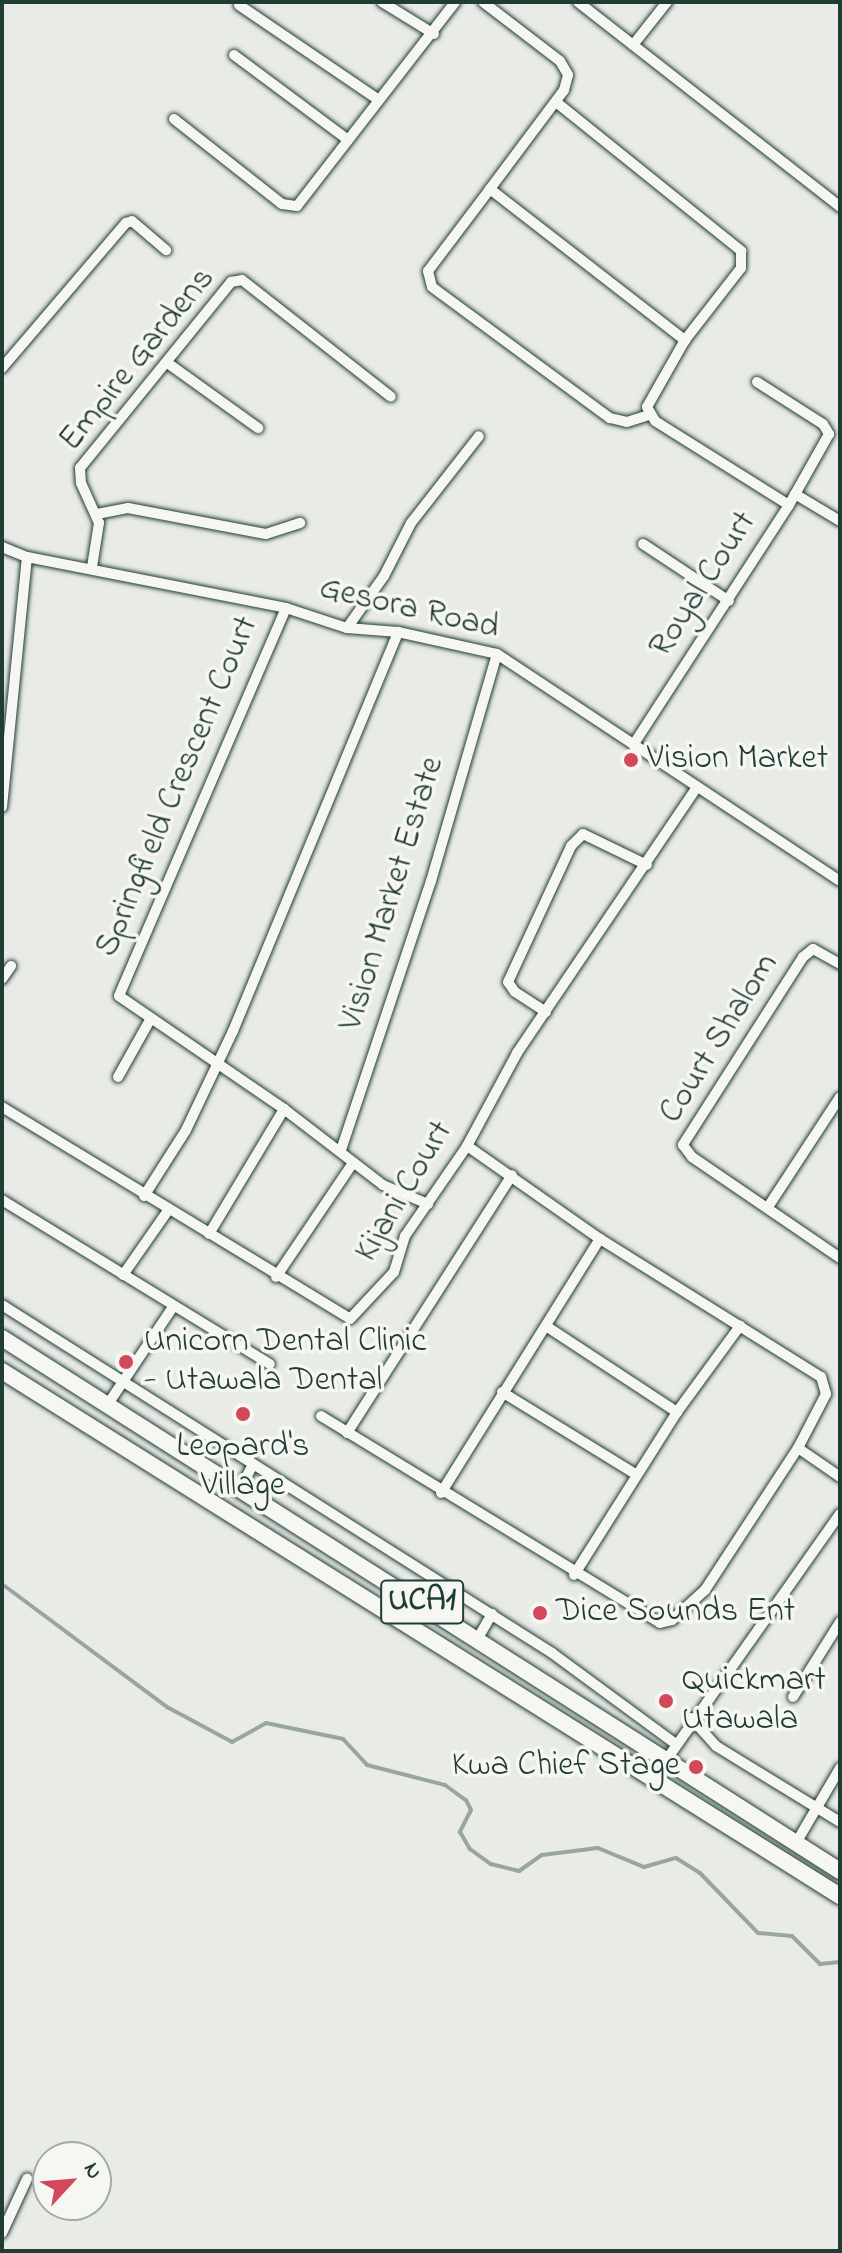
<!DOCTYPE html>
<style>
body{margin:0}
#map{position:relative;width:842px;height:2253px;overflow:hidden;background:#e9ebe7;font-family:"Indie Flower",sans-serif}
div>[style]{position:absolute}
.stream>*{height:4px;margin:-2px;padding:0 2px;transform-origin:2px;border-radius:2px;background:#99a6a0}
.roads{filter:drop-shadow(0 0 2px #1f3d34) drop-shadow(0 0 2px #1f3d34)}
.minor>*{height:10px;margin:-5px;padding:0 5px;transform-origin:5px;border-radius:5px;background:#f6f6f2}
.primary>*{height:16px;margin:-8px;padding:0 8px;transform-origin:8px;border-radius:8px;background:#f6f6f2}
.dots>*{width:22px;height:22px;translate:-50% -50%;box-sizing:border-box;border:4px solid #f6f6f2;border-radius:50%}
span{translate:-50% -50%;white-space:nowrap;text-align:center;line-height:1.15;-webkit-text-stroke:7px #f6f6f2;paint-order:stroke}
.shield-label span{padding:2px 6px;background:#f6f6f2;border:2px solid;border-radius:6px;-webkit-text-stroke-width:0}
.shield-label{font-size:32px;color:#1f3d34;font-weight:700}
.street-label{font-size:34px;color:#1f3d34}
.poi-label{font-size:34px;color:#1f3d34}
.left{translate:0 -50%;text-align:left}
.right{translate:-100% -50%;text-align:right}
.frame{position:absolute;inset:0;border:4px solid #1f3d34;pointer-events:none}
.north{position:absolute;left:32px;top:2141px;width:80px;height:80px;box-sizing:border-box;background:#f6f6f2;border:2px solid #a0aca6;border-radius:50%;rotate:64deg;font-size:22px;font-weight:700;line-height:32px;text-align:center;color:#1f3d34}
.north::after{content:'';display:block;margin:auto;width:28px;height:36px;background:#d1495b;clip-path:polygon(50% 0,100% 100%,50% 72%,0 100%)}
</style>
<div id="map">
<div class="stream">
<i style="left:2px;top:1584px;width:206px;rotate:36.7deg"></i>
<i style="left:167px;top:1707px;width:74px;rotate:28.3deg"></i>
<i style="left:232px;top:1742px;width:39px;rotate:-29deg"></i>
<i style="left:266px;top:1723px;width:79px;rotate:11.7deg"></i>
<i style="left:343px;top:1739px;width:35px;rotate:47deg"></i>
<i style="left:367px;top:1765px;width:81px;rotate:14.4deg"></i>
<i style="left:445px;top:1785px;width:26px;rotate:36deg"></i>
<i style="left:466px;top:1800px;width:11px;rotate:63deg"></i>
<i style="left:471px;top:1810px;width:25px;rotate:117deg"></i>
<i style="left:460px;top:1832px;width:20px;rotate:60deg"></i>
<i style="left:470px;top:1849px;width:26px;rotate:36deg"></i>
<i style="left:491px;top:1864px;width:29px;rotate:14deg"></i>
<i style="left:519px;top:1871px;width:28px;rotate:-35deg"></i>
<i style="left:542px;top:1855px;width:56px;rotate:-7.1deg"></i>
<i style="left:598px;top:1848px;width:50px;rotate:22.4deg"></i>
<i style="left:644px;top:1867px;width:33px;rotate:-16deg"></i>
<i style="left:676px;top:1858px;width:28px;rotate:32deg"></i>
<i style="left:700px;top:1873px;width:83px;rotate:46deg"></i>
<i style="left:758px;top:1933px;width:34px;rotate:5deg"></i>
<i style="left:792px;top:1936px;width:40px;rotate:45deg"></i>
<i style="left:820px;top:1964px;width:20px;rotate:-6deg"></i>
</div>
<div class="roads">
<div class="minor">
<i style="left:382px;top:2px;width:61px;rotate:31.6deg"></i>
<i style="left:483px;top:2px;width:97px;rotate:37.5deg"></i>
<i style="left:560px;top:61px;width:16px;rotate:60deg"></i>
<i style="left:568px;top:75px;width:16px;rotate:105deg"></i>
<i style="left:564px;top:90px;width:124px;rotate:126.8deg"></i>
<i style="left:490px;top:189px;width:247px;rotate:37.8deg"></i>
<i style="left:578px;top:2px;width:333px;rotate:38deg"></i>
<i style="left:239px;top:5px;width:169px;rotate:34.2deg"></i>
<i style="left:633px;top:45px;width:55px;rotate:-51.7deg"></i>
<i style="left:234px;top:55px;width:142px;rotate:36.7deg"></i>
<i style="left:556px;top:102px;width:238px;rotate:38.8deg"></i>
<i style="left:741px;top:251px;width:17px;rotate:90deg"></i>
<i style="left:741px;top:268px;width:91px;rotate:127.9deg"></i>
<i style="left:685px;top:340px;width:77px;rotate:119.6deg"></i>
<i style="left:647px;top:407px;width:16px;rotate:60deg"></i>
<i style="left:655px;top:421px;width:158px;rotate:32.1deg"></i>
<i style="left:789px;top:505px;width:286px;rotate:123deg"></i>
<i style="left:174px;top:119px;width:137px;rotate:38.2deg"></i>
<i style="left:282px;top:204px;width:15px;rotate:8deg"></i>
<i style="left:297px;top:206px;width:258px;rotate:-52.2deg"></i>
<i style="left:490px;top:189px;width:103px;rotate:127.1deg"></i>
<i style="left:428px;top:271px;width:16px;rotate:76deg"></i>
<i style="left:432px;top:287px;width:221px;rotate:36.4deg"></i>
<i style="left:610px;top:418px;width:17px;rotate:13deg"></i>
<i style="left:627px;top:422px;width:23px;rotate:-18deg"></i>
<i style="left:169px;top:364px;width:110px;rotate:35.7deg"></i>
<i style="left:2px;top:368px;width:191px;rotate:-49.5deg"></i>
<i style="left:126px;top:223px;width:6px;rotate:-18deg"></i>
<i style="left:132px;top:221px;width:45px;rotate:40.5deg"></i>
<i style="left:757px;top:382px;width:78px;rotate:32.5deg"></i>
<i style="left:823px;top:424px;width:12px;rotate:59deg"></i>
<i style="left:829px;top:434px;width:81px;rotate:119.4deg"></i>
<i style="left:795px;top:494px;width:52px;rotate:31deg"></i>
<i style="left:97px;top:514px;width:32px;rotate:-11deg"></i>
<i style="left:128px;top:508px;width:140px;rotate:10.7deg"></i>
<i style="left:266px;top:534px;width:36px;rotate:-18deg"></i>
<i style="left:643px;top:544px;width:103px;rotate:33.5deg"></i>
<i style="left:2px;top:547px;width:27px;rotate:22deg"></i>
<i style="left:27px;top:557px;width:264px;rotate:11.1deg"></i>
<i style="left:286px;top:608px;width:64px;rotate:18.2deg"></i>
<i style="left:347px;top:628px;width:51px;rotate:4.5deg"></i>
<i style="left:398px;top:632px;width:101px;rotate:12.5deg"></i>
<i style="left:497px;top:654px;width:411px;rotate:33.5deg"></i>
<i style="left:92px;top:567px;width:45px;rotate:-81deg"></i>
<i style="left:99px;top:523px;width:44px;rotate:-114.2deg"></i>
<i style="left:81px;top:483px;width:15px;rotate:-94deg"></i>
<i style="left:80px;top:468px;width:240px;rotate:-50.9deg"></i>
<i style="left:231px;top:282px;width:11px;rotate:-10deg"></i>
<i style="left:242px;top:280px;width:189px;rotate:38.1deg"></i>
<i style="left:286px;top:608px;width:422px;rotate:113.3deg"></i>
<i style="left:119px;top:996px;width:200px;rotate:34.4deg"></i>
<i style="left:284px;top:1109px;width:125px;rotate:37.5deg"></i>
<i style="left:383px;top:1185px;width:49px;rotate:22.9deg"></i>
<i style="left:347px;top:628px;width:64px;rotate:-54.6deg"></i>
<i style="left:384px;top:576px;width:59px;rotate:-63deg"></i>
<i style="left:411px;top:523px;width:110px;rotate:-52deg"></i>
<i style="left:2px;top:807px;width:251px;rotate:-84.3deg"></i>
<i style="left:840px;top:964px;width:31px;rotate:-151deg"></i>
<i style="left:813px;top:949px;width:13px;rotate:141deg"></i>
<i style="left:803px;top:957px;width:223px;rotate:122.6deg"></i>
<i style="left:683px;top:1145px;width:15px;rotate:53deg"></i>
<i style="left:692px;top:1157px;width:179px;rotate:34.3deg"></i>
<i style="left:2px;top:979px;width:16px;rotate:-55deg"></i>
<i style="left:546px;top:1012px;width:37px;rotate:-147deg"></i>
<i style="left:515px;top:992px;width:12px;rotate:-125deg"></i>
<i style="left:508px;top:982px;width:150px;rotate:-65.1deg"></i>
<i style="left:571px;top:846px;width:17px;rotate:-45deg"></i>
<i style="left:583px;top:834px;width:71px;rotate:25.8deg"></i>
<i style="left:118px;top:1077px;width:65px;rotate:-60.7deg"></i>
<i style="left:2px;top:1107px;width:407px;rotate:31.3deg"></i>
<i style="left:350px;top:1319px;width:64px;rotate:-46.9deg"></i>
<i style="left:394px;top:1272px;width:38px;rotate:-73deg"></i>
<i style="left:405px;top:1236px;width:109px;rotate:-55.4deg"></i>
<i style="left:467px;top:1146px;width:106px;rotate:-61.7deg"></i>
<i style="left:517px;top:1053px;width:321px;rotate:-55.9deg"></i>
<i style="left:341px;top:1150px;width:284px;rotate:-71.5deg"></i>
<i style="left:431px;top:881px;width:236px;rotate:-73.8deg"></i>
<i style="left:144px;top:1196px;width:78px;rotate:-57.5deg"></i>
<i style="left:186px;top:1130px;width:110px;rotate:-64.6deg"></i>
<i style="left:233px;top:1031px;width:432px;rotate:-67.5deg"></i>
<i style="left:2px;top:1200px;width:314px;rotate:31.5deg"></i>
<i style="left:768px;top:1207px;width:131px;rotate:-56.8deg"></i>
<i style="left:209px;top:1234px;width:146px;rotate:-59deg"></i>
<i style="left:123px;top:1275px;width:80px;rotate:-55.1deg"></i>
<i style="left:276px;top:1277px;width:138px;rotate:-56deg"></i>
<i style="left:2px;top:1305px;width:651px;rotate:32.32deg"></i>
<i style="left:552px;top:1653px;width:154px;rotate:36.3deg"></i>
<i style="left:546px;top:1326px;width:157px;rotate:33.3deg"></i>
<i style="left:502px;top:1392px;width:158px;rotate:31.6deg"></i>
<i style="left:108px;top:1404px;width:117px;rotate:-56.2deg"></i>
<i style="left:321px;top:1416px;width:397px;rotate:31.4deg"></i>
<i style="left:660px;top:1623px;width:12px;rotate:-14deg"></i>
<i style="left:672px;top:1620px;width:45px;rotate:-42.3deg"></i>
<i style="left:705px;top:1590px;width:170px;rotate:-56.8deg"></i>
<i style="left:798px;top:1448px;width:61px;rotate:-62.6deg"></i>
<i style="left:826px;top:1394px;width:18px;rotate:-106deg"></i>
<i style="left:821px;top:1377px;width:261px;rotate:-148deg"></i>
<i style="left:600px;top:1239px;width:162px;rotate:-145deg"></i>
<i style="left:347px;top:1433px;width:306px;rotate:-57.4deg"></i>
<i style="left:798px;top:1448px;width:51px;rotate:34.6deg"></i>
<i style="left:241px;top:1487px;width:26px;rotate:-62deg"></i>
<i style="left:441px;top:1493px;width:300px;rotate:-58deg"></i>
<i style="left:574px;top:1575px;width:193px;rotate:-57.7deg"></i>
<i style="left:677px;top:1412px;width:107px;rotate:-53.8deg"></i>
<i style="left:478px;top:1638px;width:28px;rotate:-60deg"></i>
<i style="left:793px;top:1697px;width:89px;rotate:-57.9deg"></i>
<i style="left:691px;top:1718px;width:38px;rotate:48deg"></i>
<i style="left:716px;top:1746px;width:145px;rotate:31.5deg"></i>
<i style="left:667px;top:1759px;width:300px;rotate:-54.8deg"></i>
<i style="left:796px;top:1843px;width:87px;rotate:-59.6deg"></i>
<i style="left:2px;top:2233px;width:60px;rotate:-65.2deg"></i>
</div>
<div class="primary">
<i style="left:2px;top:1338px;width:993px;rotate:32.46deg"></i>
<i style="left:2px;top:1371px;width:989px;rotate:32.07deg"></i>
</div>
</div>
<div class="dots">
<i style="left:631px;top:760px;background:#d1495b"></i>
<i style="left:126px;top:1362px;background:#d1495b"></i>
<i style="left:243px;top:1414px;background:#d1495b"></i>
<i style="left:540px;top:1613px;background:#d1495b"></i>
<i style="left:666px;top:1701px;background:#d1495b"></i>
<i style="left:696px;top:1767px;background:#d1495b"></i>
</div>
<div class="shield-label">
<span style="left:422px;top:1602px">UCA1</span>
</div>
<div class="street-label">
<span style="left:138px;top:360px;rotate:-51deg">Empire Gardens</span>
<span style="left:704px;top:585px;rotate:-57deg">Royal Court</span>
<span style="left:409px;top:609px;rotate:13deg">Gesora Road</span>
<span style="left:178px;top:787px;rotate:-67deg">Springfield Crescent Court</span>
<span style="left:393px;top:894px;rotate:-73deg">Vision Market Estate</span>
<span style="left:720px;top:1039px;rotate:-58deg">Court Shalom</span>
<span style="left:405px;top:1192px;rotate:-59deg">Kijani Court</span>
</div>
<div class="poi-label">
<span class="left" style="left:647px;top:760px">Vision Market</span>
<span class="left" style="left:144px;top:1362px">Unicorn Dental Clinic<br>- Utawala Dental</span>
<span style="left:243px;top:1467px">Leopard's<br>Village</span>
<span class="left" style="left:556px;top:1613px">Dice Sounds Ent</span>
<span class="left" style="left:682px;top:1701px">Quickmart<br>Utawala</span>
<span class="right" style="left:680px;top:1767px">Kwa Chief Stage</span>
</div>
<div class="frame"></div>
<div class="north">N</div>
</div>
